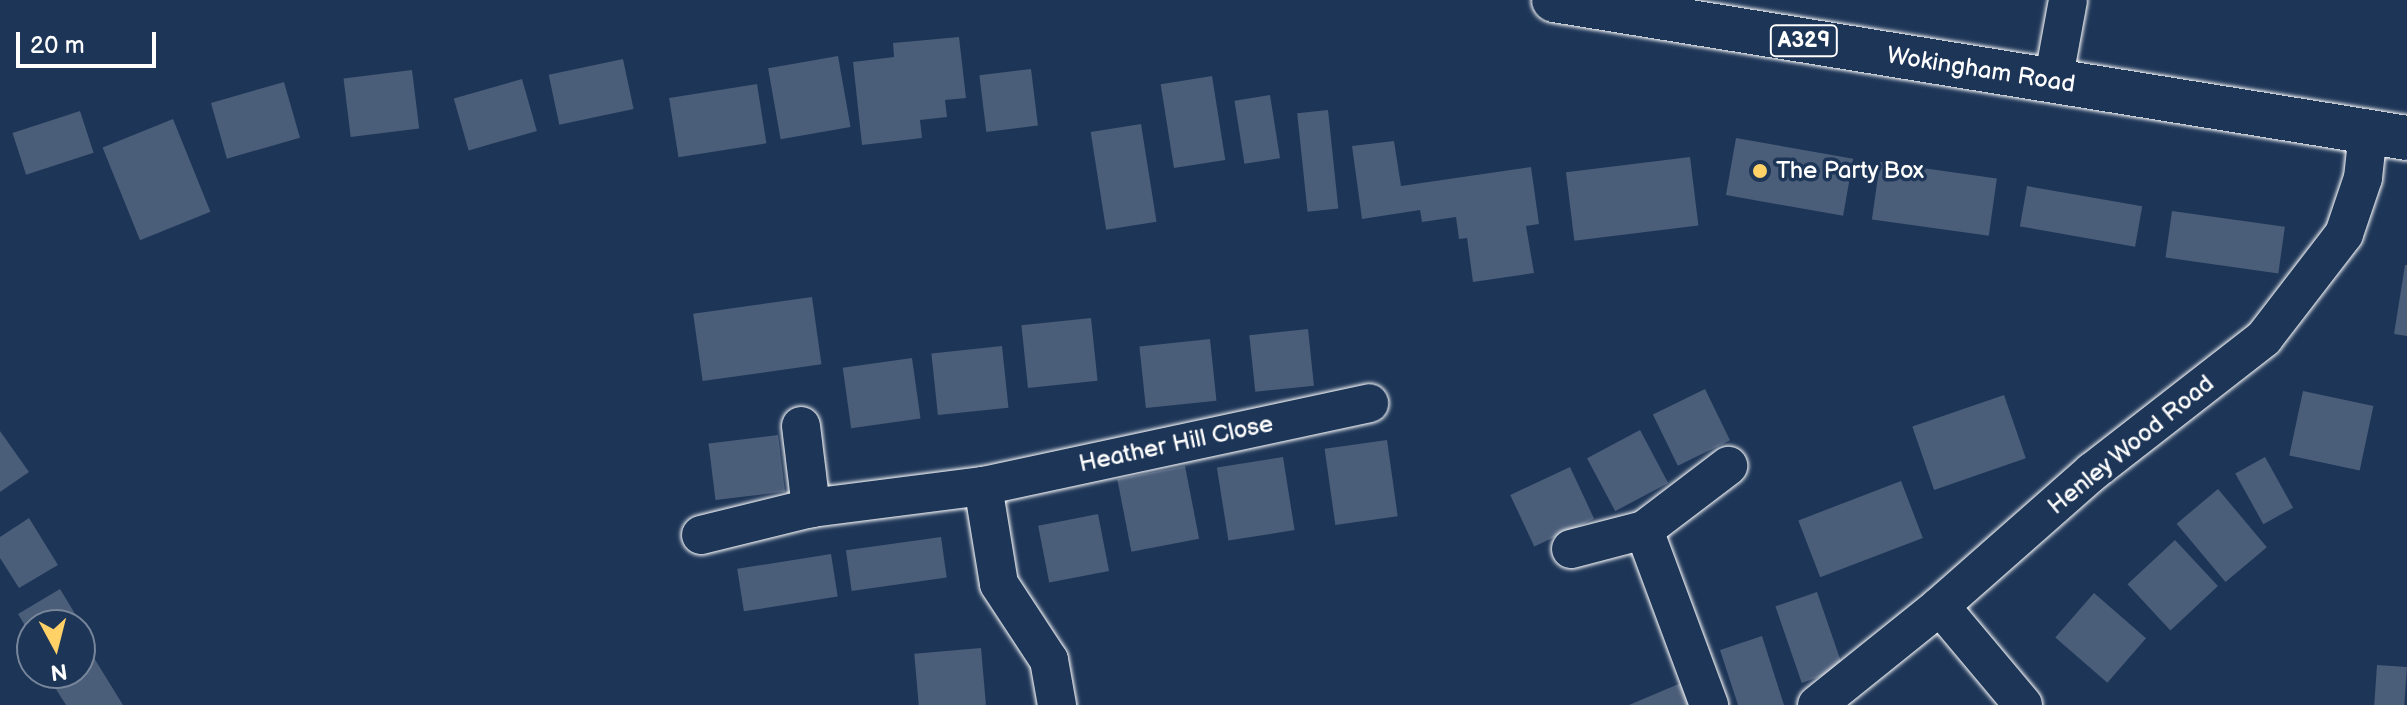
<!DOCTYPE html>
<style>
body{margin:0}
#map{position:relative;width:2407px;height:705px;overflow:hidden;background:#1d3557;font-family:"Balsamiq Sans",sans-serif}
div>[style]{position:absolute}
.building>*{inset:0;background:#4a5d79;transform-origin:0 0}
.roads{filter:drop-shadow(0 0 2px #fff) drop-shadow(0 0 2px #fff)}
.street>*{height:38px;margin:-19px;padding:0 19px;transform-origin:19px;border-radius:19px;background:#1d3557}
.primary>*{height:44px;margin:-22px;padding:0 22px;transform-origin:22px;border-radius:22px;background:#1d3557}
.dots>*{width:22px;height:22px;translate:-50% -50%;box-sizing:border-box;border:4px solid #1d3557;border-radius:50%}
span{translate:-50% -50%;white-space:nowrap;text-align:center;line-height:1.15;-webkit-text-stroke:7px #1d3557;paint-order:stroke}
.shield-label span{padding:2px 6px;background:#1d3557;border:2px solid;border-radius:6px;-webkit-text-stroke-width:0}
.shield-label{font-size:22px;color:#fff;font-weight:700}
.street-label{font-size:24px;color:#fff}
.poi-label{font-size:24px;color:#fff}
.left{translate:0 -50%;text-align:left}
.north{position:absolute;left:16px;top:609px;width:80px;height:80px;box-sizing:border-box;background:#1d3557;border:2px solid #77869a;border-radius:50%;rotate:173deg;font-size:22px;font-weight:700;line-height:32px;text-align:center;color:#fff}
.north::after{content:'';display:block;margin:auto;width:28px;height:36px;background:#ffd166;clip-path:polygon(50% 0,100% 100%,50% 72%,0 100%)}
.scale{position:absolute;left:16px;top:32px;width:140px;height:36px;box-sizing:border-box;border:4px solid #fff;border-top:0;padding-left:10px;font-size:24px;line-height:28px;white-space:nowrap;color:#fff;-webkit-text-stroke:6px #1d3557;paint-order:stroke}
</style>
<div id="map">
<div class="building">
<i style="clip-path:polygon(959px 37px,966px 98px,945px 100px,947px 117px,920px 120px,922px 138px,862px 145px,853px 62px,894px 57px,893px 43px)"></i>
<i style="left:838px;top:56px;width:72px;height:71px;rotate:80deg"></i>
<i style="left:623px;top:59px;width:51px;height:76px;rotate:78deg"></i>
<i style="left:1031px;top:69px;width:57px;height:52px;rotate:83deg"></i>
<i style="left:412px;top:70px;width:59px;height:69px;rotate:83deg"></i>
<i style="left:1212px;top:76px;width:85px;height:52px;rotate:81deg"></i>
<i style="left:522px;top:79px;width:54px;height:71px;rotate:74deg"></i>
<i style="left:284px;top:82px;width:58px;height:76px;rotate:74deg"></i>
<i style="left:757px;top:84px;width:60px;height:89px;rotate:81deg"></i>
<i style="left:1270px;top:95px;width:64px;height:36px;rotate:81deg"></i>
<i style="left:1328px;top:110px;width:99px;height:31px;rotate:84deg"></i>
<i style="left:80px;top:111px;width:44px;height:71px;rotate:72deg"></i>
<i style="left:173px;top:119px;width:100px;height:76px;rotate:68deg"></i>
<i style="left:1141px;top:124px;width:99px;height:51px;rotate:81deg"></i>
<i style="left:1736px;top:138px;width:119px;height:58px;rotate:10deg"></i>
<i style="clip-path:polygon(1394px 141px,1401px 186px,1531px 167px,1539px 224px,1526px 226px,1534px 273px,1473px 282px,1467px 238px,1459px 239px,1456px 217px,1422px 222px,1420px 210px,1362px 219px,1352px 146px)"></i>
<i style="left:1690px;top:157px;width:69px;height:125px;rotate:83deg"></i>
<i style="left:1880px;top:162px;width:118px;height:58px;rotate:8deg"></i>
<i style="left:2027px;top:186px;width:117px;height:41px;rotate:10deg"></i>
<i style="left:2172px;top:211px;width:114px;height:47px;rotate:8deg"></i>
<i style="clip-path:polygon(2405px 265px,2407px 265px,2407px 336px,2394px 334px)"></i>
<i style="left:812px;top:297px;width:68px;height:120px;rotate:82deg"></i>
<i style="left:1091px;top:318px;width:63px;height:70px;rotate:84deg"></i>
<i style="left:1308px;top:329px;width:57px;height:59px;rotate:84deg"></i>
<i style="left:1210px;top:339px;width:62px;height:71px;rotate:84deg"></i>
<i style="left:1002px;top:346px;width:62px;height:71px;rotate:84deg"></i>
<i style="left:912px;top:358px;width:61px;height:70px;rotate:82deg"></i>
<i style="left:1705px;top:389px;width:57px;height:58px;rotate:64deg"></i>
<i style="left:2303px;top:391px;width:72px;height:66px;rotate:12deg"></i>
<i style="left:2004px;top:395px;width:67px;height:97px;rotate:71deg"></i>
<i style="left:1640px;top:430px;width:60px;height:60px;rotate:62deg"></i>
<i style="clip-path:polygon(0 431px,29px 472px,0 492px)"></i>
<i style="left:778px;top:435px;width:57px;height:70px;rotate:83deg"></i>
<i style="left:1387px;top:440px;width:77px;height:63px;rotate:82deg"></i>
<i style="left:1283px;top:457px;width:74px;height:67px;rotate:81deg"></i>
<i style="left:2265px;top:457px;width:58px;height:34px;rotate:61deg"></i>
<i style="left:1185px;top:466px;width:74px;height:69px;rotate:79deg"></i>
<i style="left:1570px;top:467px;width:57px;height:66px;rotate:65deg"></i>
<i style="left:1901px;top:481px;width:61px;height:110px;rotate:69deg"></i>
<i style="left:2218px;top:489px;width:76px;height:54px;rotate:50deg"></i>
<i style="left:1098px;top:514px;width:58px;height:61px;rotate:79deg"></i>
<i style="clip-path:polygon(29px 518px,58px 565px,19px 588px,0 558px,0 537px)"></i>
<i style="left:941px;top:537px;width:41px;height:96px;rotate:82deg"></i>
<i style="left:2175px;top:540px;width:63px;height:65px;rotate:47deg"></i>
<i style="left:831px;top:554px;width:43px;height:95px;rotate:81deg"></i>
<i style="clip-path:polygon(60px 589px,88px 635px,80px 640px,80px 625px,32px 625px,32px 637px,18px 614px)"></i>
<i style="left:1817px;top:592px;width:81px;height:44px;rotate:71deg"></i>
<i style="left:2094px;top:593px;width:69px;height:59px;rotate:41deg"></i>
<i style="clip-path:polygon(1762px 636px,1784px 705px,1738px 705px,1720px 650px)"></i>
<i style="left:981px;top:648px;width:57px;height:67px;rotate:85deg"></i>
<i style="clip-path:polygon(91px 653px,123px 705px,66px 705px,49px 678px,80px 673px,80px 660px)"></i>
<i style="left:2377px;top:665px;width:30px;height:40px;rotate:4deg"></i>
<i style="clip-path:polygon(1681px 683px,1691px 705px,1629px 705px)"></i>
</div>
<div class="roads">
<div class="street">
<i style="left:2053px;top:82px;width:83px;rotate:-79.6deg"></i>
<i style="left:801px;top:426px;width:83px;rotate:83deg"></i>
<i style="left:983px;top:486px;width:395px;rotate:-12.1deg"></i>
<i style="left:1644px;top:530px;width:106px;rotate:-37.3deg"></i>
<i style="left:701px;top:535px;width:113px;rotate:-13.8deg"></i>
<i style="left:811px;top:508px;width:173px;rotate:-7.3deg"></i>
<i style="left:983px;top:486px;width:99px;rotate:80.7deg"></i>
<i style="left:999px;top:584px;width:91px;rotate:56.7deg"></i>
<i style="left:1049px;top:660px;width:46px;rotate:79.9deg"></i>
<i style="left:1571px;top:549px;width:75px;rotate:-14.6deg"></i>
<i style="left:1644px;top:530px;width:187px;rotate:69.6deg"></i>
<i style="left:1940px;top:606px;width:129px;rotate:50deg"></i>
<i style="left:1817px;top:705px;width:158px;rotate:-38.8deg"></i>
<i style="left:1940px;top:606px;width:203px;rotate:-41.4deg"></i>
<i style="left:2092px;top:472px;width:218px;rotate:-37.9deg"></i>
<i style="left:2264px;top:338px;width:131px;rotate:-52.4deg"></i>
<i style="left:2344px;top:234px;width:59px;rotate:-71.3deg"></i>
<i style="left:2363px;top:178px;width:46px;rotate:-83.8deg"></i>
</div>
<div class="primary">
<i style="left:1554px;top:0;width:864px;rotate:9.19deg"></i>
</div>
</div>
<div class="dots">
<i style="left:1760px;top:171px;background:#ffd166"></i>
</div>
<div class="shield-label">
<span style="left:1804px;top:41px">A329</span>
</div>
<div class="street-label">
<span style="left:1981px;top:70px;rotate:9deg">Wokingham Road</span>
<span style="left:1176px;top:444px;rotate:-12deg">Heather Hill Close</span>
<span style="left:2131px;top:445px;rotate:-39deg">Henley Wood Road</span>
</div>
<div class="poi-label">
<span class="left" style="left:1776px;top:171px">The Party Box</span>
</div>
<div class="north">N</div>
<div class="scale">20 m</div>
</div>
